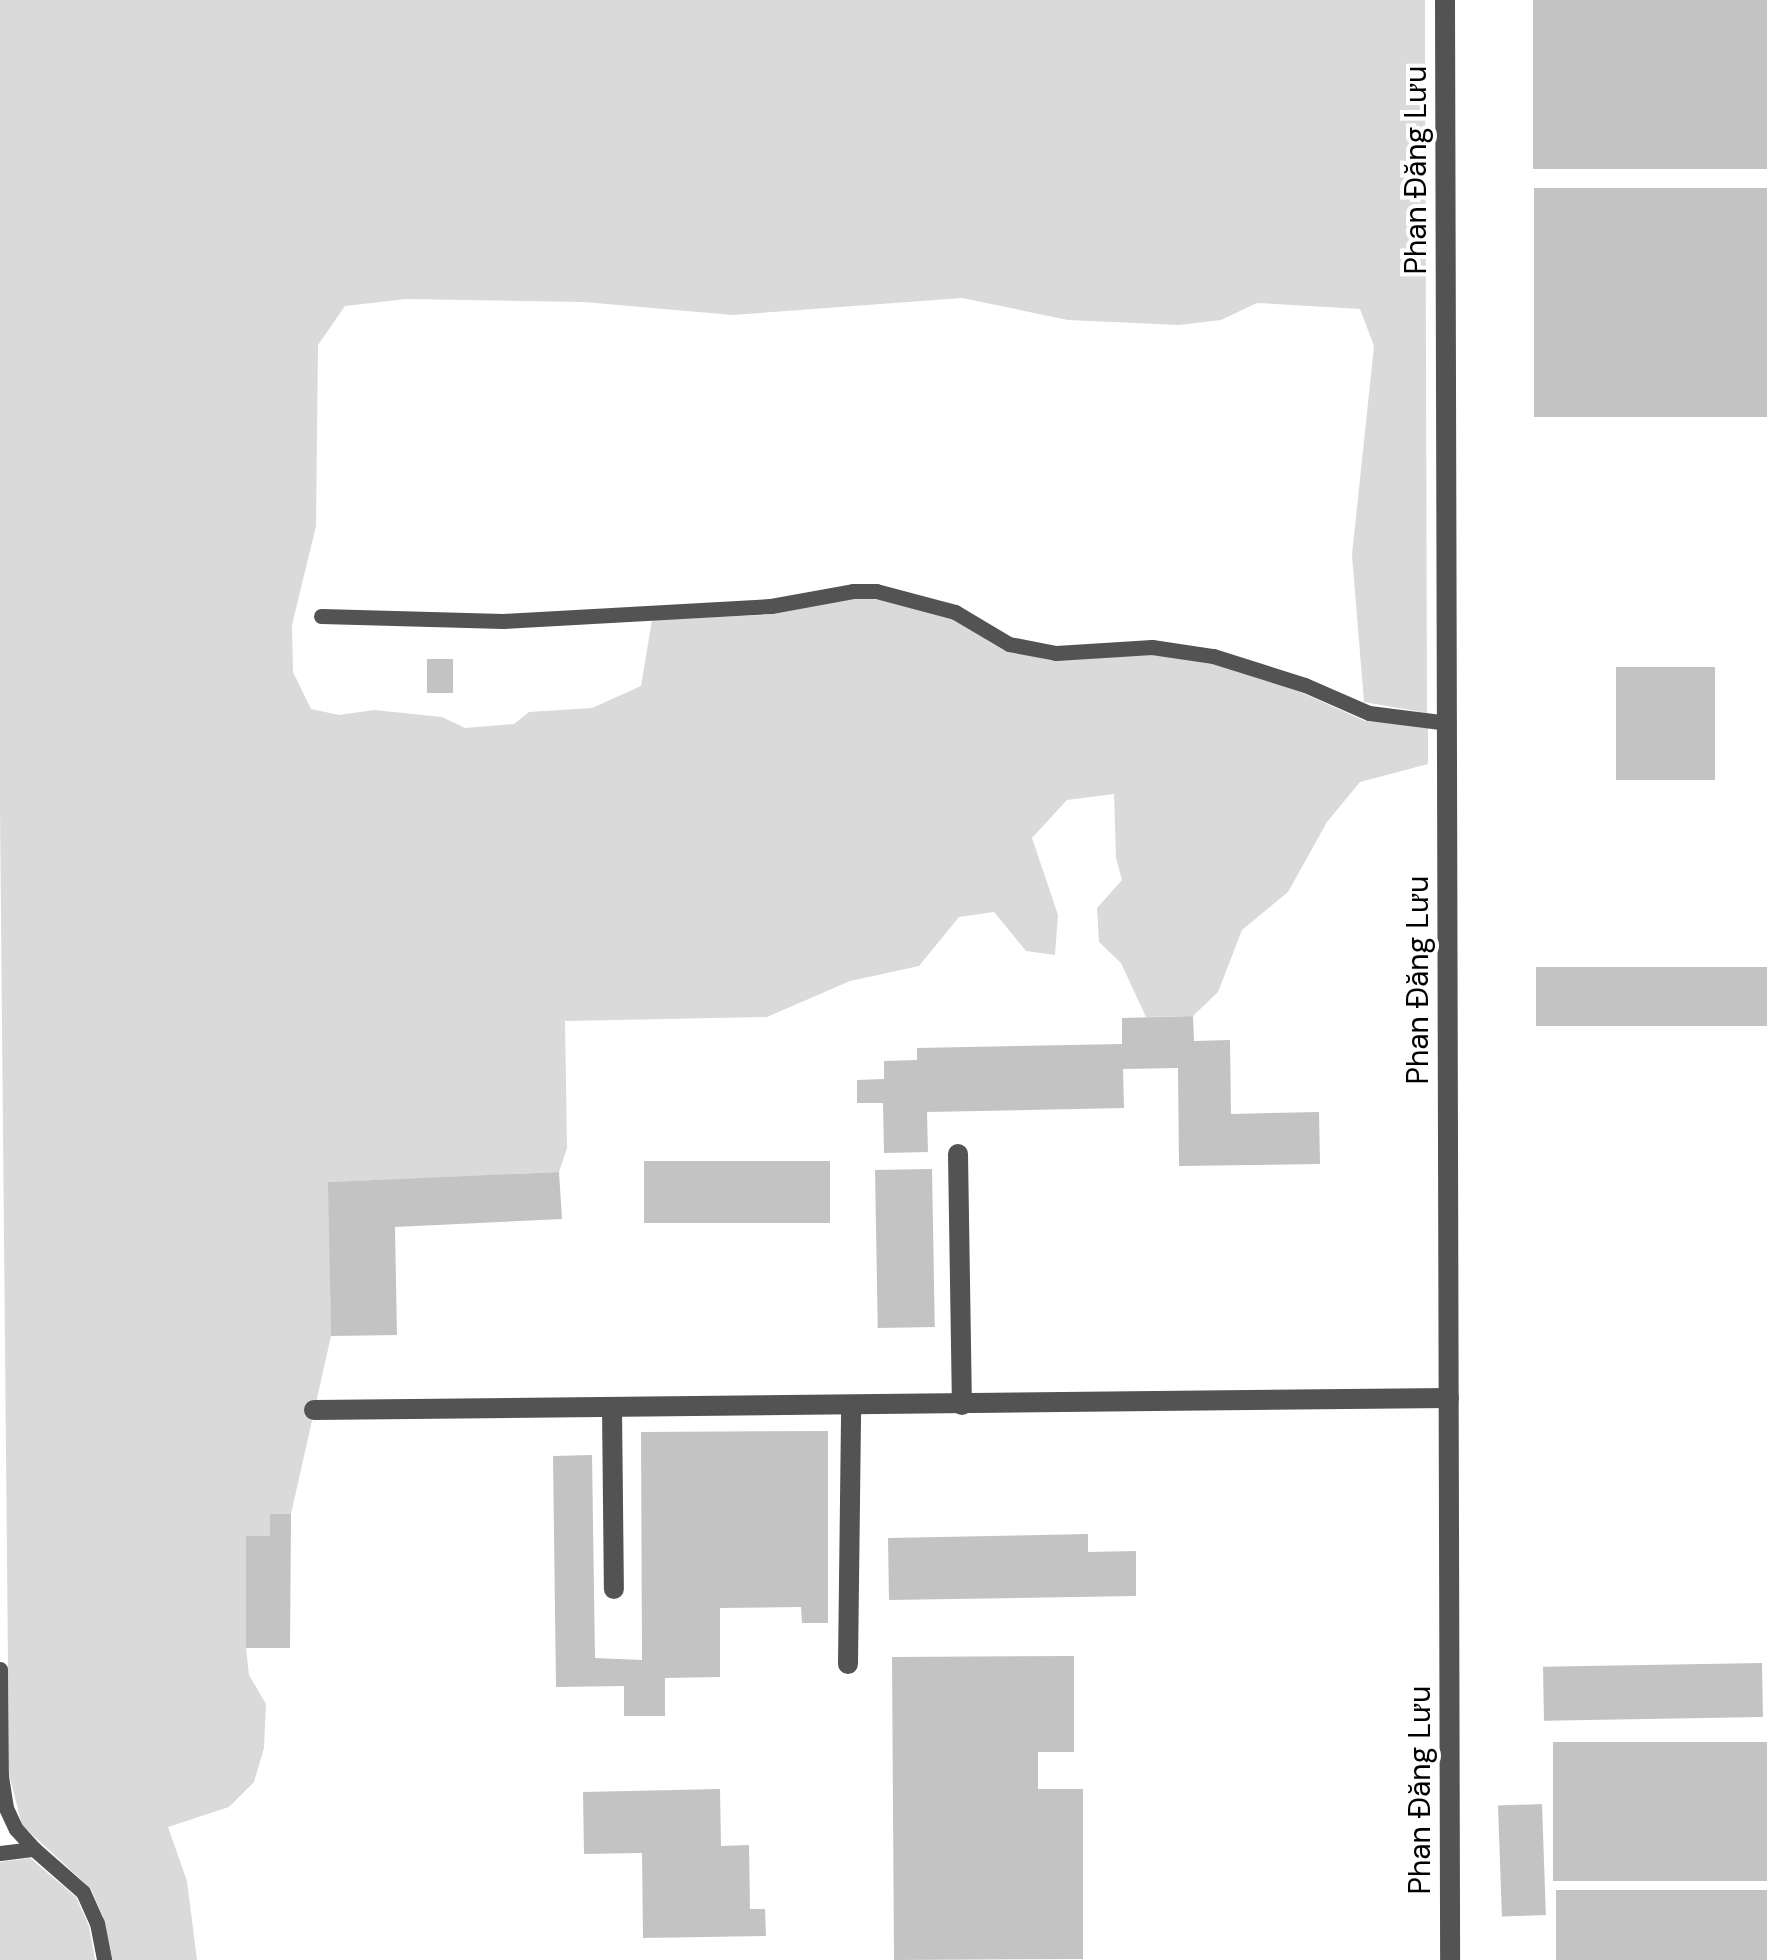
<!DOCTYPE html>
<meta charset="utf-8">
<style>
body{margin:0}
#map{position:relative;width:1767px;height:1960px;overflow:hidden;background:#fff;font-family:"DM Sans",sans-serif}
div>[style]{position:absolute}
.green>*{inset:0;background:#dadada}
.building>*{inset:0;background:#c3c3c3;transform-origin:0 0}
.service>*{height:15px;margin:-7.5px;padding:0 7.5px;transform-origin:7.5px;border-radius:7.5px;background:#535353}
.minor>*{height:20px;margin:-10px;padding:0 10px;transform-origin:10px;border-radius:10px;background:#535353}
.tertiary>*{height:20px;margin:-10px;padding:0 10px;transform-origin:10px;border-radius:10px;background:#535353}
span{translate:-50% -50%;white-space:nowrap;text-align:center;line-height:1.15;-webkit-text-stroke:8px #fff;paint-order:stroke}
.street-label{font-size:30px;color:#000}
</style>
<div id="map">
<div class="green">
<i style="clip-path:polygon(0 0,1425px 0,1427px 713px,1364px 702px,1352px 555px,1374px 346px,1360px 309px,1257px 303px,1221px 320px,1179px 325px,1068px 320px,962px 298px,733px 315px,584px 302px,406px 299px,345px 306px,318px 345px,316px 526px,292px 625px,293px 672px,311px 709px,339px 715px,374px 710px,442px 717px,465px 728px,514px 724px,529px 712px,592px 708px,641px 686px,652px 620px,765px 615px,851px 598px,874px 599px,952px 618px,1005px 650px,1053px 660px,1151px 654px,1209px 663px,1298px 691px,1365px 721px,1428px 727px,1428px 764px,1360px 782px,1327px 822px,1288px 892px,1242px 930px,1218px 992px,1193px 1016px,1146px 1017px,1121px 963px,1099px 942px,1097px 908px,1122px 880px,1116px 858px,1114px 794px,1067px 800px,1032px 838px,1058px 915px,1055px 955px,1026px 951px,994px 912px,959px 917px,919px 966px,850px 981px,767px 1017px,565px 1021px,567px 1148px,559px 1172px,329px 1182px,331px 1336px,291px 1514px,270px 1514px,270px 1536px,246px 1648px,249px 1675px,266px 1704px,264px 1748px,254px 1782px,229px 1807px,168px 1827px,187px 1881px,197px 1960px,111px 1960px,103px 1917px,91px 1889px,22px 1825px,9px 1774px,0 809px)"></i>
<i style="clip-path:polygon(30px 1858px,76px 1897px,89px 1926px,95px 1960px,0 1960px,0 1862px)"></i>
</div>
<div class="building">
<i style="left:1533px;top:0;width:234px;height:169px"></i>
<i style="left:1767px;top:188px;width:229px;height:233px;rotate:90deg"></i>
<i style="left:427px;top:659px;width:26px;height:34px"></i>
<i style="left:1616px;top:667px;width:99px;height:113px"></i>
<i style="left:1767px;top:967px;width:59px;height:231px;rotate:90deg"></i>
<i style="clip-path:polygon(1193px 1016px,1194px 1041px,1230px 1040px,1231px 1114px,1319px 1112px,1320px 1164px,1179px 1166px,1178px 1068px,1123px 1069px,1124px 1108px,927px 1112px,928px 1152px,884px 1153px,883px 1103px,857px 1103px,857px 1080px,884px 1079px,884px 1061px,917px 1060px,917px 1048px,1122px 1044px,1122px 1018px)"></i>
<i style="left:644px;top:1161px;width:186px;height:62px"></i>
<i style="left:932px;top:1169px;width:158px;height:57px;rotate:89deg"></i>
<i style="clip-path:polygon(559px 1172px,562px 1219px,395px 1227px,397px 1335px,331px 1336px,328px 1182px)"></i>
<i style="clip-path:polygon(828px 1431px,828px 1623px,802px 1623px,801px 1607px,720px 1608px,720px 1677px,665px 1678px,665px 1716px,624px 1716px,624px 1686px,556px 1687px,553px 1456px,592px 1455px,595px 1658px,642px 1660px,641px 1432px)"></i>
<i style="clip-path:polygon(270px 1514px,291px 1514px,290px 1648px,246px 1648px,246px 1536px,270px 1536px)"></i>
<i style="clip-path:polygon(1088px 1534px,1088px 1552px,1136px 1551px,1136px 1596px,889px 1600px,888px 1538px)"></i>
<i style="clip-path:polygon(1074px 1656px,1074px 1752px,1038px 1752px,1038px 1789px,1083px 1789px,1083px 1959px,894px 1960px,892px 1657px)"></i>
<i style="left:1762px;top:1663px;width:54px;height:219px;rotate:89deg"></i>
<i style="left:1767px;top:1742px;width:139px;height:214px;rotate:90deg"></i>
<i style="clip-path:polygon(720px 1789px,721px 1846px,749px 1845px,750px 1909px,765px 1909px,766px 1936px,643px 1938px,642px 1853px,584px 1854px,583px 1792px)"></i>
<i style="left:1542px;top:1804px;width:111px;height:44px;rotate:88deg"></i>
<i style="left:1767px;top:1890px;width:70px;height:211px;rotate:90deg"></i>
</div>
<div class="service">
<i style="left:321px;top:616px;width:182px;rotate:1.6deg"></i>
<i style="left:503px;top:621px;width:268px;rotate:-3.2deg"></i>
<i style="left:771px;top:606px;width:83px;rotate:-10.4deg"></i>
<i style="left:853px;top:591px;width:23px"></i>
<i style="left:876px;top:591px;width:82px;rotate:14.9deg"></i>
<i style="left:955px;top:612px;width:63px;rotate:30.7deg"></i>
<i style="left:1009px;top:644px;width:48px;rotate:10.8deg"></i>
<i style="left:1056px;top:653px;width:96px;rotate:-3.6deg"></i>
<i style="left:1152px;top:647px;width:62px;rotate:8.4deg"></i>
<i style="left:1213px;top:656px;width:96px;rotate:17.5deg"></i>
<i style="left:1305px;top:685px;width:70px;rotate:23.6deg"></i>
<i style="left:1369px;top:713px;width:80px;rotate:7.2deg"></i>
<i style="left:0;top:1669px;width:107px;rotate:89.5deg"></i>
<i style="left:1px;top:1776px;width:32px;rotate:81deg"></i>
<i style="left:6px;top:1808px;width:23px;rotate:65deg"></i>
<i style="left:16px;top:1829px;width:27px;rotate:48deg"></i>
<i style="left:34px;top:1849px;width:65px;rotate:41.3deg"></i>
<i style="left:83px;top:1892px;width:34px;rotate:66deg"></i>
<i style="left:97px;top:1923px;width:38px;rotate:79deg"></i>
<i style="left:0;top:1853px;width:34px;rotate:-7deg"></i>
</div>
<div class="minor">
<i style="left:958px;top:1154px;width:251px;rotate:89.1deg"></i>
<i style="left:612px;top:1408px;width:181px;rotate:89.4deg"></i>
<i style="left:314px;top:1410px;width:1135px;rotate:-0.61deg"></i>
<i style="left:848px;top:1664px;width:257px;rotate:-89.3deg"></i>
</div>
<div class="tertiary">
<i style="left:1445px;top:0;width:1960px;rotate:89.85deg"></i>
</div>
<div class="street-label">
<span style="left:1416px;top:170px;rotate:-90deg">Phan Đăng Lưu</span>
<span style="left:1418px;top:980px;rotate:-90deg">Phan Đăng Lưu</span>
<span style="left:1420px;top:1790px;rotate:-90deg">Phan Đăng Lưu</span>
</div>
</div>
